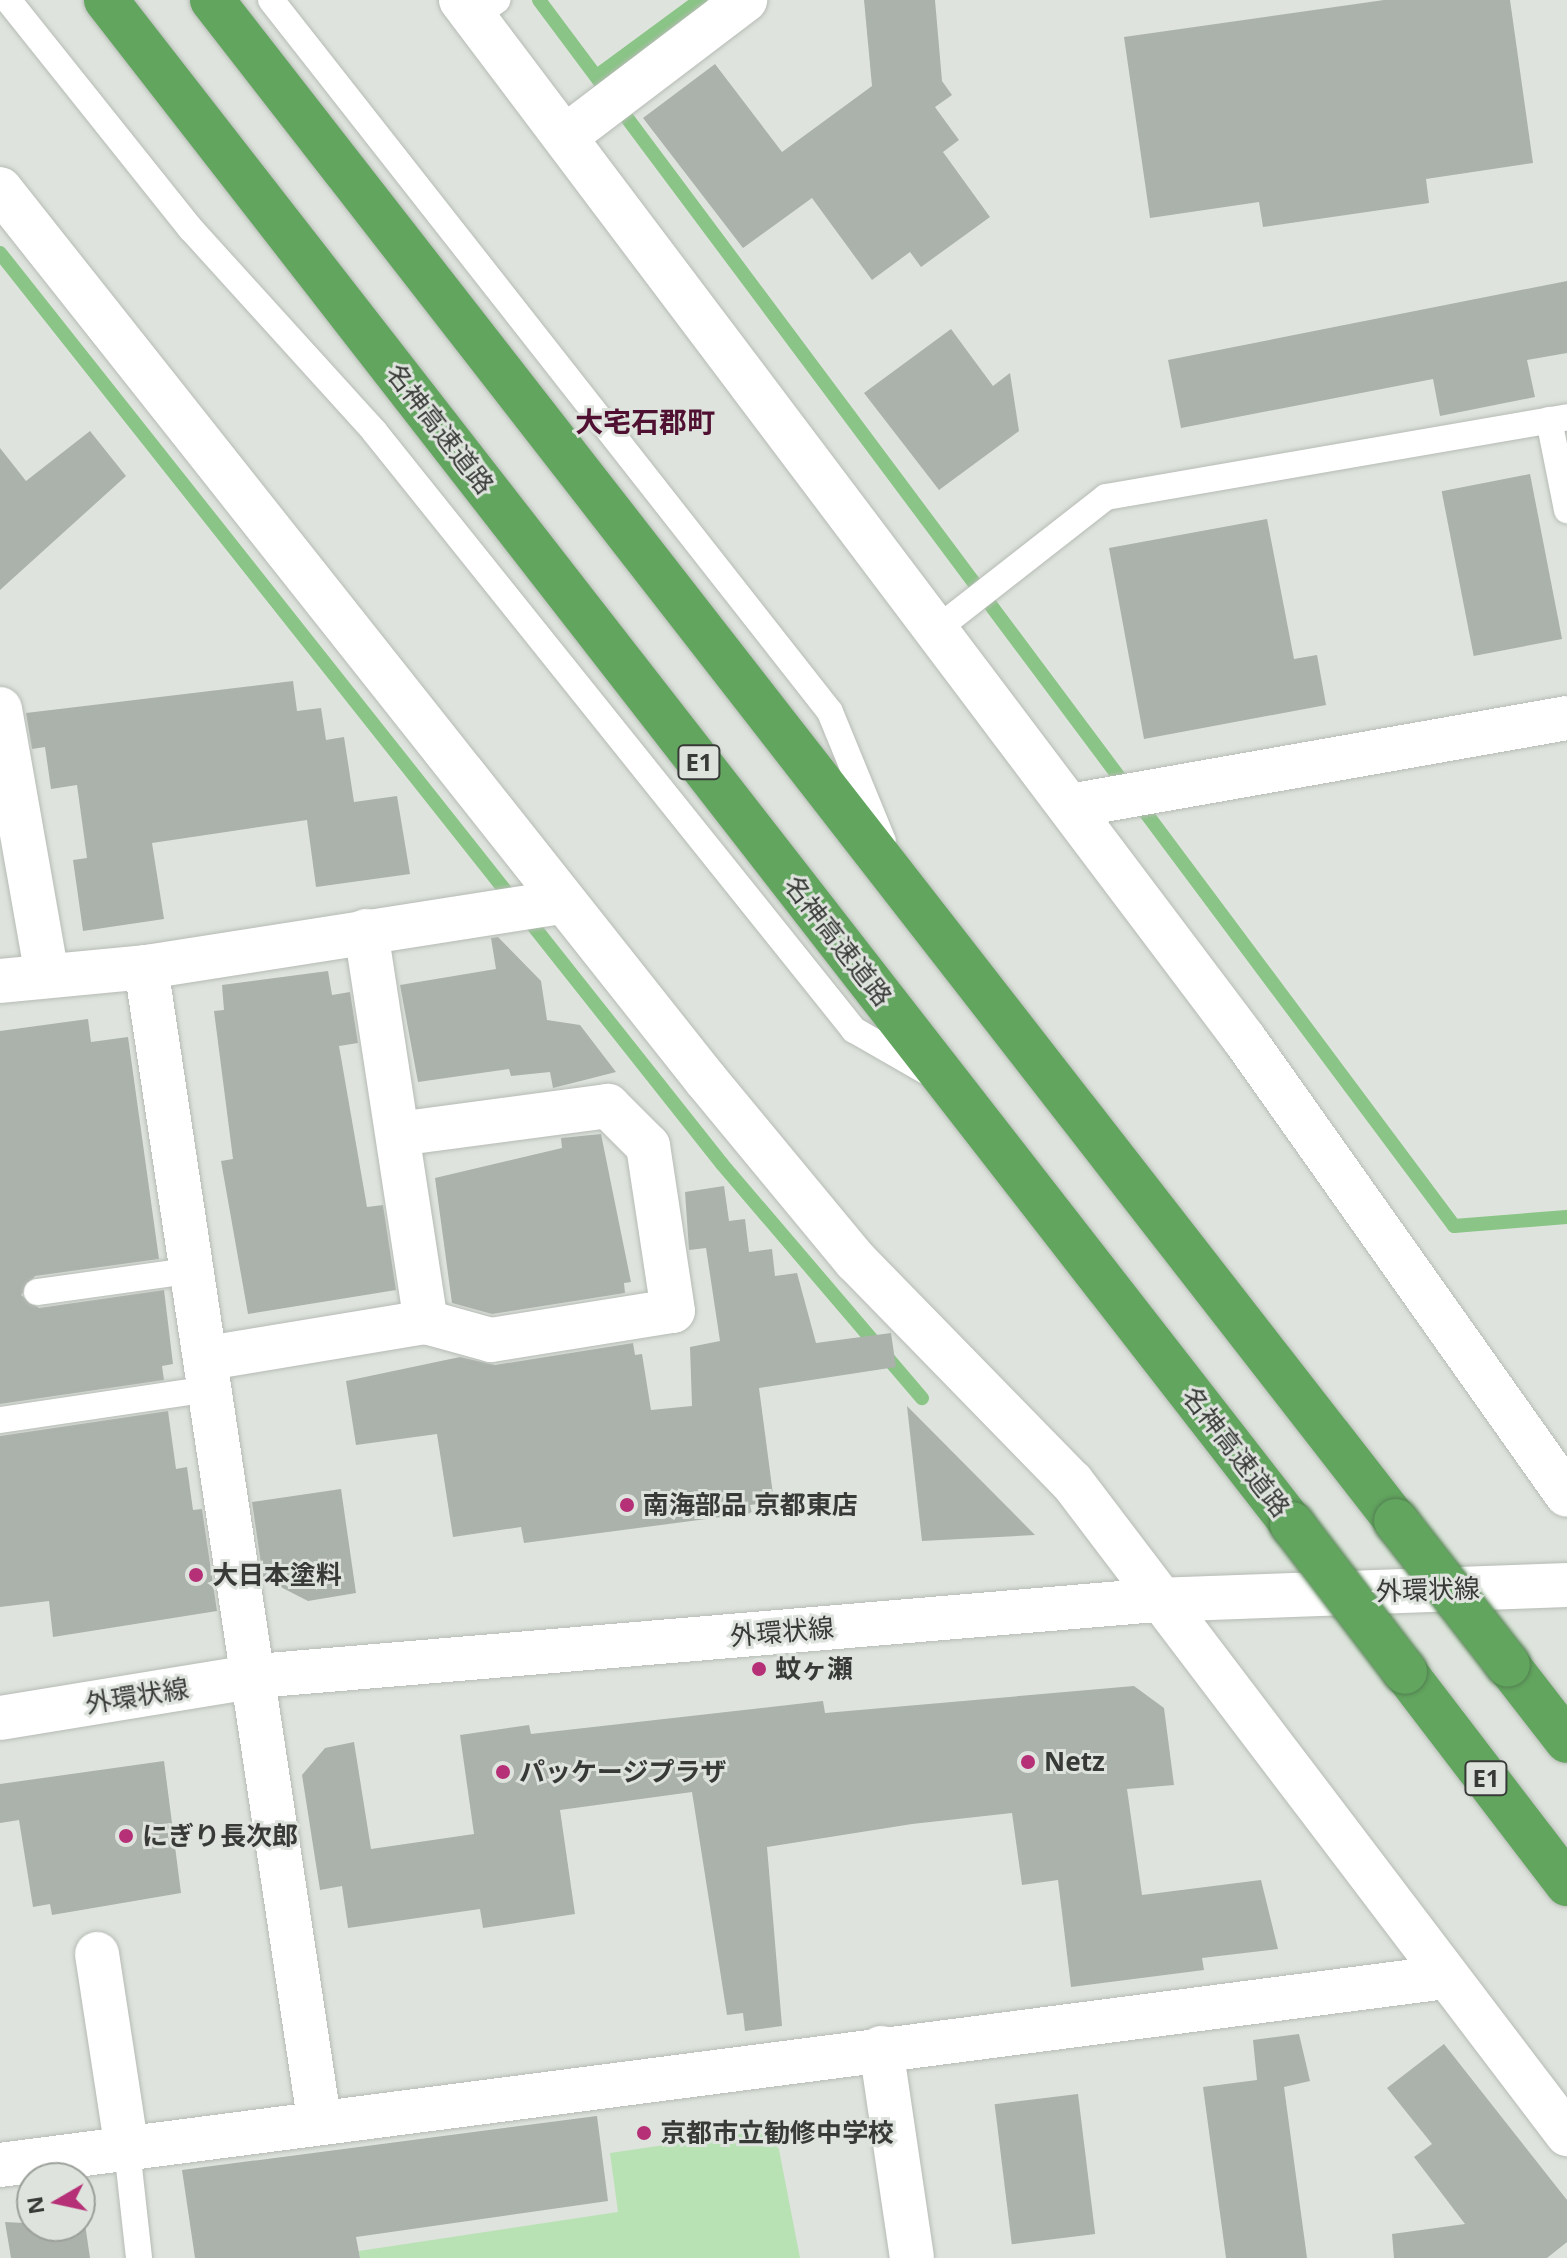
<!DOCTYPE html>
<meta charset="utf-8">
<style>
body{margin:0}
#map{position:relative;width:1567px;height:2258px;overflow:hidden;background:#dee4dd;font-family:"Noto Sans","Noto Sans JP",sans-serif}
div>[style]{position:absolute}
.green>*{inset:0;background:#b8e1b4}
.stream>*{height:14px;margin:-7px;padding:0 7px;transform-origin:7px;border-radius:7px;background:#8ac486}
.building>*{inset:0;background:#abb1ab;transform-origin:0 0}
.roads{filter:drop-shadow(0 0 2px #b6bbb5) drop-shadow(0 0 2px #b6bbb5)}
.lane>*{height:26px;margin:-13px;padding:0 13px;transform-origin:13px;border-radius:13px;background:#fff}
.street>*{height:44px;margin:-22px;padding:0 22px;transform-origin:22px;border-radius:22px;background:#fff}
.secondary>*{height:44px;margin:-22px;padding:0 22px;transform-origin:22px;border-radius:22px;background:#fff}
.highway>*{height:44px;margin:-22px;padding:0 22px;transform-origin:22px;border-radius:22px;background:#62a55f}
.bridges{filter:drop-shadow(0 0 2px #538051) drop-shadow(0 0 2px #538051)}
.highway-bridge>*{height:44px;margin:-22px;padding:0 22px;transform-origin:22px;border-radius:22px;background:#62a55f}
.dots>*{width:22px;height:22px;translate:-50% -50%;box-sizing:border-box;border:4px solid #dee4dd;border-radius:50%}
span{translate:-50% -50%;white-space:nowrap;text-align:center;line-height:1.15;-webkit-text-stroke:6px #dee4dd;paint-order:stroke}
.shield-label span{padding:2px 6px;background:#dee4dd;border:2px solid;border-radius:6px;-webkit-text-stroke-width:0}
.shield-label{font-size:24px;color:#383a38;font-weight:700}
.street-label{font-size:26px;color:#383a38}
.poi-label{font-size:26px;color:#383a38;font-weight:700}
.left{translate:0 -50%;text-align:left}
.neighbourhood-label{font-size:28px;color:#501032;font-weight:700}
.north{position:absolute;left:16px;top:2162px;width:80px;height:80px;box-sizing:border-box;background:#dee4dd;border:2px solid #9ca09b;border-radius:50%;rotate:261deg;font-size:22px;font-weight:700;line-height:32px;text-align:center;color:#383a38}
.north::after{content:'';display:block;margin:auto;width:28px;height:36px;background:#b53076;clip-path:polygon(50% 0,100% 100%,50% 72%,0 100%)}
</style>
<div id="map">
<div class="green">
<i style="clip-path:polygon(775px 2129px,800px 2258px,360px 2258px,359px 2251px,618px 2212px,610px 2153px)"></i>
</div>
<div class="stream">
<i style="left:539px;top:0;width:1530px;rotate:53.26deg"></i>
<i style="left:1454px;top:1226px;width:113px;rotate:-4.6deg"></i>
<i style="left:597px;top:76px;width:128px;rotate:-36.4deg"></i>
<i style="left:0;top:253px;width:1162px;rotate:51.6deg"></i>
<i style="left:722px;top:1164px;width:308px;rotate:49.5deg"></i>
</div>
<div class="building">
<i style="clip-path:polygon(864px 0,935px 0,942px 81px,952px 95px,935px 107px,959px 140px,943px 152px,990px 217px,921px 267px,910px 252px,872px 280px,812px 198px,743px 248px,643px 118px,715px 64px,782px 152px,872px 86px)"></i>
<i style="clip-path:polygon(1384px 0,1510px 0,1533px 163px,1426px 179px,1429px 203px,1263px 227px,1259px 202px,1150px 218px,1124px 37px)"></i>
<i style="clip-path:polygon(1567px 281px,1567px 353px,1527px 360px,1535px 397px,1440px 416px,1433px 379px,1181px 428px,1168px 360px)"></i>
<i style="clip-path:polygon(951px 329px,993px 386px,1010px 373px,1019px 431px,939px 490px,864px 393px)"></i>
<i style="clip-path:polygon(90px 431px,126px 476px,0 590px,0 448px,26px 481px)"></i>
<i style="left:1530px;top:474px;width:168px;height:90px;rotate:79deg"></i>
<i style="clip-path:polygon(1267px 519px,1294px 659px,1317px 655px,1326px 705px,1144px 739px,1109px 548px)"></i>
<i style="clip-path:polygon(293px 681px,297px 711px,321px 708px,326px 740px,344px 737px,354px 802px,397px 796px,410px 874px,316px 887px,307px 820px,152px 843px,164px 919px,83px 931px,73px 860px,87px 858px,77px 785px,51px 789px,45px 747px,32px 749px,26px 713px)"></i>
<i style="clip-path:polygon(498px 937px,541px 981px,547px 1020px,580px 1025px,616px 1072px,553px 1088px,550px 1072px,511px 1076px,509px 1069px,418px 1082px,400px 985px,496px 969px,491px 938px)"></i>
<i style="clip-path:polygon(328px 971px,332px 995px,350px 992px,358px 1043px,339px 1046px,367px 1207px,383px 1205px,396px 1290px,248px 1314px,221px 1161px,233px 1159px,214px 1011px,224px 1010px,222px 985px)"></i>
<i style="clip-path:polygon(88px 1019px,91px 1042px,128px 1037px,159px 1259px,35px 1276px,21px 1295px,39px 1308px,164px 1290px,173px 1364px,162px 1366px,164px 1380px,0 1404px,0 1031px)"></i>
<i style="clip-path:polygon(601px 1134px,631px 1282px,624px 1283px,625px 1293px,492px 1314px,452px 1303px,435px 1178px,562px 1148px,561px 1138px)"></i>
<i style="clip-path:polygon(724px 1186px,729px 1221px,745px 1219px,749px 1252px,772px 1249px,775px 1276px,797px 1273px,816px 1343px,891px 1333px,896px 1367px,759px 1388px,774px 1502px,750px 1505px,752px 1513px,524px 1543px,521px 1527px,453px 1537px,437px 1434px,356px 1445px,346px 1381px,460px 1357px,495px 1365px,633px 1343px,635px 1355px,642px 1354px,651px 1410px,692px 1406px,690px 1347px,720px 1341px,706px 1248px,689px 1250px,685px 1192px)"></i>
<i style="clip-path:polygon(907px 1406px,1035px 1535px,922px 1541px)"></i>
<i style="clip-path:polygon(168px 1411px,176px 1469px,187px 1467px,193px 1510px,202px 1509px,217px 1611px,53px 1637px,49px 1601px,0 1607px,0 1436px)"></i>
<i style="clip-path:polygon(341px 1489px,356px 1593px,308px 1601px,263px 1578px,252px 1502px)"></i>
<i style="clip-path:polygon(1134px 1686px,1164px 1708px,1174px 1785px,1127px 1789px,1142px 1895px,1261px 1880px,1278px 1949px,1202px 1958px,1204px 1970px,1071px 1987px,1058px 1880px,1022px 1885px,1012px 1813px,912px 1824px,767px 1847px,782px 2026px,745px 2031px,743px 2013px,727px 2015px,692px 1792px,560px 1810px,575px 1914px,483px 1928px,480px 1909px,348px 1928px,342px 1886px,320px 1890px,302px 1775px,325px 1748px,354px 1742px,371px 1849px,474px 1834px,460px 1735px,529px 1725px,531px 1734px,823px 1701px,825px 1713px)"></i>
<i style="clip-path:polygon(164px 1761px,181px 1893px,52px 1915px,50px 1904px,33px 1907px,19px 1820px,0 1823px,0 1784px)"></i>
<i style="clip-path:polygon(1299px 2034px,1310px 2081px,1284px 2087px,1307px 2258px,1226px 2258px,1203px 2087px,1257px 2080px,1253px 2040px)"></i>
<i style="clip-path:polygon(1444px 2044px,1567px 2200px,1567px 2242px,1547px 2258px,1394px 2258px,1392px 2234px,1465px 2224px,1414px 2157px,1432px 2144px,1387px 2088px)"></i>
<i style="left:1078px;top:2094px;width:141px;height:84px;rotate:83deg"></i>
<i style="clip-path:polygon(597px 2116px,608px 2201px,356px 2237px,360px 2258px,195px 2258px,182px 2170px)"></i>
<i style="clip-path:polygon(83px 2210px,90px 2258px,11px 2258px,5px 2222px,80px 2226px)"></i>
</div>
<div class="roads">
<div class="lane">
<i style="left:8px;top:0;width:293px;rotate:51.4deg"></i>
<i style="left:191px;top:229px;width:273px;rotate:47.8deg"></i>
<i style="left:374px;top:431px;width:768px;rotate:51.29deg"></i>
<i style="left:854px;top:1030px;width:86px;rotate:29.8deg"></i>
<i style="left:271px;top:0;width:905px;rotate:51.86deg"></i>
<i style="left:830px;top:712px;width:139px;rotate:67.7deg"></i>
<i style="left:474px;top:17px;width:29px;rotate:-36deg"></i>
<i style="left:1549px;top:420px;width:92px;rotate:78.7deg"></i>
<i style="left:937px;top:629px;width:214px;rotate:-38deg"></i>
<i style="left:1106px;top:497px;width:468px;rotate:-9.8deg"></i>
<i style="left:37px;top:1292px;width:160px;rotate:-7.9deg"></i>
<i style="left:0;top:1420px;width:213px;rotate:-8.4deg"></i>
<i style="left:127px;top:2149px;width:110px;rotate:83.7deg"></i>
</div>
<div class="street">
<i style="left:566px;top:136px;width:225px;rotate:-37.2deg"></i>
<i style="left:0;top:709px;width:271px;rotate:80deg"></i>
<i style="left:1070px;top:806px;width:505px;rotate:-10.04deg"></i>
<i style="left:366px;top:931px;width:396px;rotate:81.3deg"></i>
<i style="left:146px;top:967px;width:1165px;rotate:81.46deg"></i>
<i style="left:0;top:981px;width:147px;rotate:-5.5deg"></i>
<i style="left:146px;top:967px;width:419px;rotate:-8.9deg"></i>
<i style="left:208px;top:1358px;width:221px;rotate:-9.4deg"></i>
<i style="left:426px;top:1322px;width:67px;rotate:15.5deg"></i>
<i style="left:491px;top:1340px;width:184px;rotate:-9.1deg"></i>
<i style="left:673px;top:1311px;width:167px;rotate:-98.6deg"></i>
<i style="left:648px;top:1146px;width:57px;rotate:-135deg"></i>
<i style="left:608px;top:1106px;width:211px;rotate:172.4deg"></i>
<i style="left:97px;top:1954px;width:197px;rotate:81.3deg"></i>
<i style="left:881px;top:2048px;width:212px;rotate:81.6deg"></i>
</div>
<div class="secondary">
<i style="left:461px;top:0;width:1302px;rotate:52.99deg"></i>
<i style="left:1245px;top:1040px;width:557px;rotate:54.71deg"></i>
<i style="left:0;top:189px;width:1137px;rotate:51.61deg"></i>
<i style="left:706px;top:1080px;width:235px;rotate:50.4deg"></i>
<i style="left:856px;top:1261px;width:309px;rotate:45.7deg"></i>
<i style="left:1072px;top:1482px;width:819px;rotate:52.79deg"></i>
<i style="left:0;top:1718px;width:260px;rotate:-9.3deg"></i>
<i style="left:257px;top:1676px;width:903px;rotate:-4.83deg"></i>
<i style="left:1157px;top:1600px;width:410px;rotate:-2.1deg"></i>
<i style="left:0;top:2165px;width:1457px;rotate:-7.41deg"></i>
</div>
<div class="highway">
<i style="left:106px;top:0;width:1931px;rotate:52.11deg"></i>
<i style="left:212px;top:0;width:1928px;rotate:52.1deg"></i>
<i style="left:1508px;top:1665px;width:96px;rotate:52.2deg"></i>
<i style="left:1405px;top:1672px;width:267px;rotate:52.6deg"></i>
</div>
</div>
<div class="bridges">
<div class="highway-bridge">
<i style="left:1396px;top:1521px;width:182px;rotate:52.1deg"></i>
<i style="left:1292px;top:1524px;width:186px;rotate:52.6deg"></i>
</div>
</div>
<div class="dots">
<i style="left:627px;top:1505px;background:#b53076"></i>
<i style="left:196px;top:1575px;background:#b53076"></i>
<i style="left:759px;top:1669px;background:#b53076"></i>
<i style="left:1028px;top:1762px;background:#b53076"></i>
<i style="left:503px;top:1772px;background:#b53076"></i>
<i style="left:126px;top:1836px;background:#b53076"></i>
<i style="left:644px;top:2133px;background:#b53076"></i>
</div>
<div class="shield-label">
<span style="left:699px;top:762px">E1</span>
<span style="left:1486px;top:1778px">E1</span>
</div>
<div class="street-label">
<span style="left:440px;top:429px;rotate:52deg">名神高速道路</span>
<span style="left:838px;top:941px;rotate:52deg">名神高速道路</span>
<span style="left:1236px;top:1452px;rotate:52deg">名神高速道路</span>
<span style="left:1428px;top:1590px;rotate:-2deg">外環状線</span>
<span style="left:782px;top:1632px;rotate:-5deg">外環状線</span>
<span style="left:137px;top:1696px;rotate:-9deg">外環状線</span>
</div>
<div class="poi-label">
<span class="left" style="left:643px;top:1505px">南海部品 京都東店</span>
<span class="left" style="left:212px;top:1575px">大日本塗料</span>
<span class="left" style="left:775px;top:1669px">蚊ヶ瀬</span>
<span class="left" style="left:1044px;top:1762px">Netz</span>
<span class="left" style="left:519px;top:1772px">パッケージプラザ</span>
<span class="left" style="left:142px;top:1836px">にぎり長次郎</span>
<span class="left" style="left:660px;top:2133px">京都市立勧修中学校</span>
</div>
<div class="neighbourhood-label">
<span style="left:645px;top:421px">大宅石郡町</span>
</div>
<div class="north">N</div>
</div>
